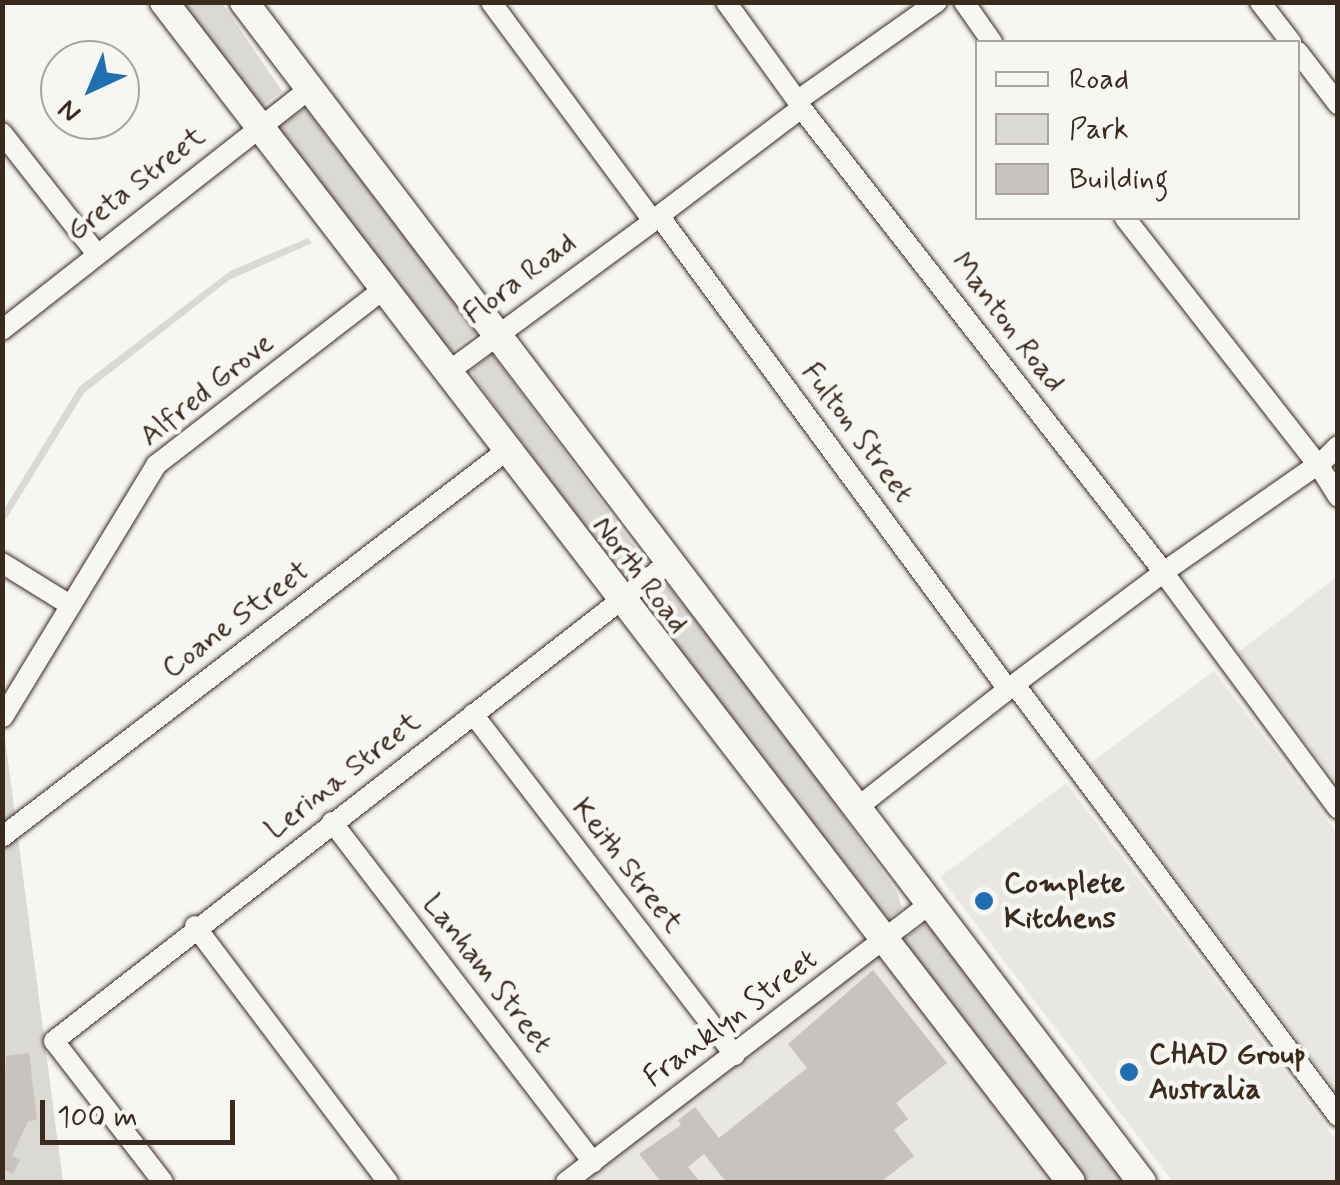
<!DOCTYPE html>
<style>
body{margin:0}
#map{position:relative;width:1340px;height:1185px;overflow:hidden;background:#f6f6f2;font-family:Mynerve,sans-serif}
div>[style]{position:absolute}
.built>*{inset:0;background:#e8e7e2}
.green>*{inset:0;background:#dad9d3}
.building>*{inset:0;background:#c8c3be}
.roads{filter:drop-shadow(0 0 2px #3b2a1e) drop-shadow(0 0 2px #3b2a1e)}
.minor>*{height:20px;margin:-10px;padding:0 10px;transform-origin:10px;border-radius:10px;background:#f6f6f2}
.highway>*{height:28px;margin:-14px;padding:0 14px;transform-origin:14px;border-radius:14px;background:#f6f6f2}
.dots>*{width:28px;height:28px;translate:-50% -50%;box-sizing:border-box;border:5px solid #f6f6f2;border-radius:50%}
span{translate:-50% -50%;white-space:nowrap;text-align:center;line-height:1.15;-webkit-text-stroke:9px #f6f6f2;paint-order:stroke}
.street-label{font-size:30px;color:#3b2a1e}
.poi-label{font-size:30px;color:#3b2a1e;font-weight:700}
.left{translate:0 -50%;text-align:left}
.frame{position:absolute;inset:0;border:5px solid #3b2a1e;pointer-events:none}
.legend{position:absolute;left:975px;top:40px;width:325px;height:180px;box-sizing:border-box;background:#f6f6f2;border:2px solid #aba49d;margin:0;padding:12px 18px;list-style:none;font-size:30px;color:#3b2a1e}
.legend li{display:flex;align-items:center;gap:20px;height:50px}
.legend b{width:50px;border:2px solid #aba49d}
.north{position:absolute;left:40px;top:40px;width:100px;height:100px;box-sizing:border-box;background:#f6f6f2;border:2px solid #aba49d;border-radius:50%;rotate:224deg;font-size:28px;font-weight:700;line-height:40px;text-align:center;color:#3b2a1e}
.north::after{content:'';display:block;margin:auto;width:35px;height:45px;background:#1f6fb2;clip-path:polygon(50% 0,100% 100%,50% 72%,0 100%)}
.scale{position:absolute;left:40px;top:1100px;width:195px;height:45px;box-sizing:border-box;border:5px solid #3b2a1e;border-top:0;padding-left:12px;font-size:30px;line-height:35px;white-space:nowrap;color:#3b2a1e;-webkit-text-stroke:8px #f6f6f2;paint-order:stroke}
</style>
<div id="map">
<div class="built">
<i style="clip-path:polygon(1337px 577px,1337px 783px,1238px 652px)"></i>
<i style="clip-path:polygon(1214px 671px,1337px 833px,1337px 1092px,1089px 764px)"></i>
<i style="clip-path:polygon(1066px 783px,1337px 1141px,1337px 1182px,1173px 1182px,940px 877px)"></i>
<i style="clip-path:polygon(877px 953px,1054px 1182px,580px 1182px)"></i>
</div>
<div class="green">
<i style="clip-path:polygon(176px 3px,222px 3px,282px 91px,260px 108px)"></i>
<i style="clip-path:polygon(305px 108px,471px 322px,476px 333px,450px 352px,277px 128px)"></i>
<i style="clip-path:polygon(308px 238px,312px 243px,229px 280px,84px 393px,3px 524px,3px 511px,79px 387px,230px 271px)"></i>
<i style="clip-path:polygon(492px 354px,638px 551px,644px 565px,624px 580px,474px 378px,472px 370px)"></i>
<i style="clip-path:polygon(665px 581px,800px 754px,898px 894px,902px 908px,888px 919px,640px 600px)"></i>
<i style="clip-path:polygon(3px 723px,63px 1182px,3px 1182px)"></i>
<i style="clip-path:polygon(924px 924px,937px 932px,1124px 1182px,1087px 1182px,905px 949px,902px 941px)"></i>
</div>
<div class="building">
<i style="clip-path:polygon(873px 970px,947px 1063px,896px 1103px,908px 1119px,894px 1130px,914px 1156px,881px 1182px,726px 1182px,704px 1154px,688px 1167px,700px 1182px,661px 1182px,639px 1154px,681px 1125px,678px 1120px,695px 1107px,719px 1138px,807px 1068px,788px 1044px)"></i>
<i style="clip-path:polygon(29px 1053px,37px 1120px,28px 1121px,12px 1156px,20px 1160px,13px 1174px,5px 1170px,2px 1176px,6px 1056px)"></i>
</div>
<div class="roads">
<div class="minor">
<i style="left:491px;top:2px;width:262px;rotate:53.5deg"></i>
<i style="left:726px;top:2px;width:120px;rotate:54.2deg"></i>
<i style="left:964px;top:2px;width:49px;rotate:55deg"></i>
<i style="left:1260px;top:2px;width:51px;rotate:52.2deg"></i>
<i style="left:1298px;top:52px;width:66px;rotate:52.4deg"></i>
<i style="left:804px;top:96px;width:163px;rotate:-35.3deg"></i>
<i style="left:802px;top:109px;width:586px;rotate:52deg"></i>
<i style="left:2px;top:133px;width:152px;rotate:51.9deg"></i>
<i style="left:660px;top:215px;width:176px;rotate:-37.1deg"></i>
<i style="left:660px;top:217px;width:585px;rotate:53.62deg"></i>
<i style="left:1125px;top:218px;width:303px;rotate:52deg"></i>
<i style="left:2px;top:330px;width:390px;rotate:-38.1deg"></i>
<i style="left:448px;top:372px;width:253px;rotate:-36.3deg"></i>
<i style="left:1320px;top:464px;width:25px;rotate:-45deg"></i>
<i style="left:1319px;top:466px;width:36px;rotate:58deg"></i>
<i style="left:2px;top:563px;width:78px;rotate:31.8deg"></i>
<i style="left:1165px;top:571px;width:177px;rotate:-34.9deg"></i>
<i style="left:1169px;top:580px;width:284px;rotate:53.5deg"></i>
<i style="left:1016px;top:683px;width:175px;rotate:-36.9deg"></i>
<i style="left:1021px;top:693px;width:529px;rotate:53.15deg"></i>
<i style="left:473px;top:714px;width:430px;rotate:52.5deg"></i>
<i style="left:3px;top:717px;width:295px;rotate:-58.7deg"></i>
<i style="left:156px;top:465px;width:288px;rotate:-37.7deg"></i>
<i style="left:858px;top:807px;width:189px;rotate:-38.1deg"></i>
<i style="left:332px;top:822px;width:429px;rotate:52.5deg"></i>
<i style="left:2px;top:837px;width:635px;rotate:-37.45deg"></i>
<i style="left:195px;top:926px;width:321px;rotate:53deg"></i>
<i style="left:163px;top:1182px;width:178px;rotate:-127.7deg"></i>
<i style="left:54px;top:1041px;width:782px;rotate:-37.88deg"></i>
<i style="left:566px;top:1182px;width:461px;rotate:-37.4deg"></i>
</div>
<div class="highway">
<i style="left:164px;top:2px;width:1488px;rotate:52.45deg"></i>
<i style="left:244px;top:2px;width:1483px;rotate:52.73deg"></i>
</div>
</div>
<div class="dots">
<i style="left:984px;top:901px;background:#1f6fb2"></i>
<i style="left:1129px;top:1072px;background:#1f6fb2"></i>
</div>
<div class="street-label">
<span style="left:136px;top:184px;rotate:-38deg">Greta Street</span>
<span style="left:520px;top:279px;rotate:-37deg">Flora Road</span>
<span style="left:1007px;top:323px;rotate:53deg">Manton Road</span>
<span style="left:207px;top:390px;rotate:-39deg">Alfred Grove</span>
<span style="left:857px;top:433px;rotate:53deg">Fulton Street</span>
<span style="left:640px;top:575px;rotate:53deg">North Road</span>
<span style="left:236px;top:620px;rotate:-37deg">Coane Street</span>
<span style="left:343px;top:776px;rotate:-38deg">Lerina Street</span>
<span style="left:627px;top:866px;rotate:52deg">Keith Street</span>
<span style="left:487px;top:974px;rotate:52deg">Lanham Street</span>
<span style="left:731px;top:1019px;rotate:-37deg">Franklyn Street</span>
</div>
<div class="poi-label">
<span class="left" style="left:1004px;top:901px">Complete<br>Kitchens</span>
<span class="left" style="left:1149px;top:1072px">CHAD Group<br>Australia</span>
</div>
<div class="frame"></div>
<ul class="legend">
<li><b style="height:12px;background:#f6f6f2"></b>Road</li>
<li><b style="height:28px;background:#dad9d3"></b>Park</li>
<li><b style="height:28px;background:#c8c3be"></b>Building</li>
</ul>
<div class="north">N</div>
<div class="scale">100 m</div>
</div>
